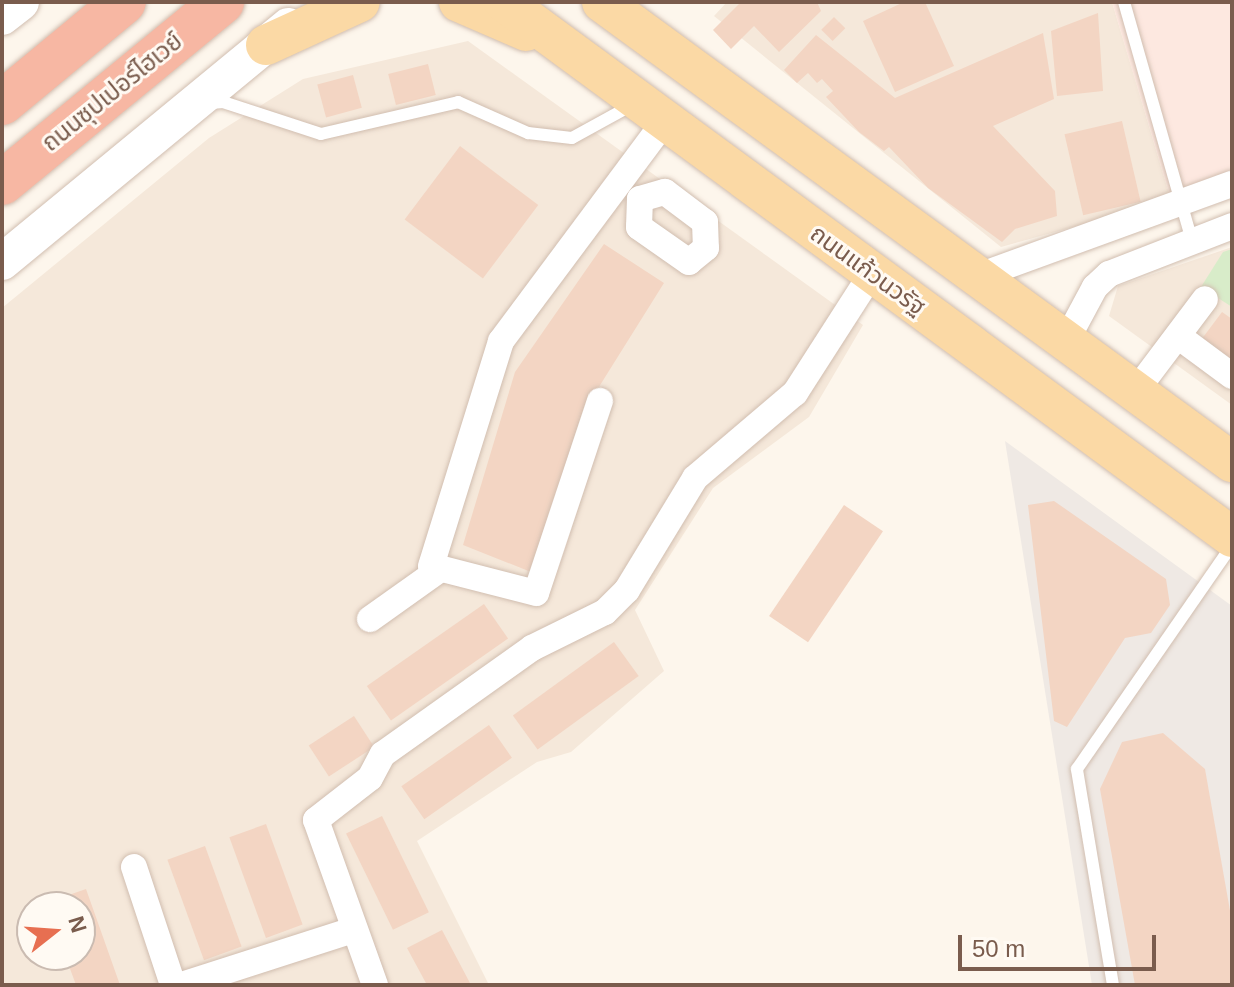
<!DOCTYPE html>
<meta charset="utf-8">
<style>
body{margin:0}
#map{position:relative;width:1234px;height:987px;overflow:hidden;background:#fdf6ec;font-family:Helvetica,"Noto Sans Thai",sans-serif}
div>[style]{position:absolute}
.residential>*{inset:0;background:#f5e8da}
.commercial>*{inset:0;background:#fde8e0}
.industrial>*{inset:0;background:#efe9e4}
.green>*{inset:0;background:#d8ecc9}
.building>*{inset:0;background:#f3d5c3;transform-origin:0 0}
.roads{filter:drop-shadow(0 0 2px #d1beb0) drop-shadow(0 0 2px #d1beb0)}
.lane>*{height:12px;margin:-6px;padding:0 6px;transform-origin:6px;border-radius:6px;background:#fff}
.street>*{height:26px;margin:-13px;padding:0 13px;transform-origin:13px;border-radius:13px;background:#fff}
.secondary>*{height:36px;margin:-18px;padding:0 18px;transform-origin:18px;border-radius:18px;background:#fff}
.primary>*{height:40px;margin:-20px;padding:0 20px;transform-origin:20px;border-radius:20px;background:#fbd9a5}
.highway>*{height:44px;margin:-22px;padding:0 22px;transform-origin:22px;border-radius:22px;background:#f7b7a3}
span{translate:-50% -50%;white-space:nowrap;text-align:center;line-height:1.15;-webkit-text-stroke:6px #fffaf3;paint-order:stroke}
.street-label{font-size:24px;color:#7a5c4d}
.frame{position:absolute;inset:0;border:4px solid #7a5c4d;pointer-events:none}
.north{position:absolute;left:16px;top:891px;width:80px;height:80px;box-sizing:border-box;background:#fffaf3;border:2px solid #cabbb1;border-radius:50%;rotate:73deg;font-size:22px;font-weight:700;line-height:32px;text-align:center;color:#7a5c4d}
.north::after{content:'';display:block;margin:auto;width:28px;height:36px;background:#e76f51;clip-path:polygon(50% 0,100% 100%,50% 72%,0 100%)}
.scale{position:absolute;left:958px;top:935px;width:198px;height:36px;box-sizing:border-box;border:4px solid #7a5c4d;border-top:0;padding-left:10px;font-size:24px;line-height:28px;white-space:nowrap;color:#7a5c4d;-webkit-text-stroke:6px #fffaf3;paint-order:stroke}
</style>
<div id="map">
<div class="residential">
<i style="clip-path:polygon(727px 2px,1112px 2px,1171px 200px,1001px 247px,714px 16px)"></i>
<i style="clip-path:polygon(evenodd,468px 41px,863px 325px,809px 417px,713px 488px,635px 610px,664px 671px,571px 752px,537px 762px,417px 841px,489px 985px,2px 985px,2px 308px,209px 138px,303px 79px,468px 41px,32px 907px,80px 907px,80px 955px,32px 955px,32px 907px)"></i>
<i style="clip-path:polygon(1232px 247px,1232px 405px,1109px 316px,1118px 286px)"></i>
</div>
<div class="commercial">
<i style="clip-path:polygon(1112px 2px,1232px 2px,1232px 177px,1171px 200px)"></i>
</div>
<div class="industrial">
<i style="clip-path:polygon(1005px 441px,1232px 606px,1232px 985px,1092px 985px)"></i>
</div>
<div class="green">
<i style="clip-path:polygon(1232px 249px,1232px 307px,1201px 287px,1223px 252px)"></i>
</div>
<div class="building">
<i style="clip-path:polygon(741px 2px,817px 2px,821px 11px,779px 52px,754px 26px,731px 49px,713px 30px)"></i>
<i style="clip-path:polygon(904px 2px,925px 2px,954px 66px,895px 92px,863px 21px)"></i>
<i style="clip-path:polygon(1098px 13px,1103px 91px,1057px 96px,1051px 31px)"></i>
<i style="left:834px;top:17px;width:16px;height:18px;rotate:45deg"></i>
<i style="clip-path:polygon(1043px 33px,1054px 99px,993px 126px,1055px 191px,1057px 216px,1015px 229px,1002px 242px,928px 188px,889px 147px,884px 151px,859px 132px,826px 97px,833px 91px,822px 79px,817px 83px,808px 73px,797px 83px,784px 70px,816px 35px,895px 98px)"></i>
<i style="left:428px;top:64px;width:32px;height:41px;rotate:76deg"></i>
<i style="left:353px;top:75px;width:34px;height:37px;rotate:75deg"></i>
<i style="left:1122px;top:121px;width:83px;height:59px;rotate:77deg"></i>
<i style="left:460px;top:146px;width:98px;height:92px;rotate:37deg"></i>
<i style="clip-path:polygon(604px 244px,664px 283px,592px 398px,531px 572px,463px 545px,515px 372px)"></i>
<i style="clip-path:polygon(1222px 312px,1232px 319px,1232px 369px,1198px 344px)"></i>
<i style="clip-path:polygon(1054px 501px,1166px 579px,1170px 605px,1151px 633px,1125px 638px,1067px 727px,1054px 721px,1028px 505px)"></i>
<i style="left:844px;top:505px;width:47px;height:134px;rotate:34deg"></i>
<i style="left:484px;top:604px;width:42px;height:143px;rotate:55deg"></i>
<i style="left:614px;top:642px;width:42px;height:125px;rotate:54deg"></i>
<i style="left:354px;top:716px;width:37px;height:54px;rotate:57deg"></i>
<i style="left:489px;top:725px;width:40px;height:107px;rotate:55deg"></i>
<i style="clip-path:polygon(1163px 733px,1205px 769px,1232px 922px,1232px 985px,1135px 985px,1100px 789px,1122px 742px)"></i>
<i style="left:382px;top:816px;width:107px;height:40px;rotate:64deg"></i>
<i style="left:266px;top:824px;width:107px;height:39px;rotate:70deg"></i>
<i style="left:205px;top:846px;width:107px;height:40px;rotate:70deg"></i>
<i style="clip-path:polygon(86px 889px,120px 985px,76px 985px,65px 955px,80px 955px,80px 907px,46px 903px)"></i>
<i style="clip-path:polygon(442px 930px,471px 985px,427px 985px,407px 948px)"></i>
</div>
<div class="roads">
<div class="lane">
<i style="left:1124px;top:2px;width:248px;rotate:74.1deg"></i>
<i style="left:211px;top:103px;width:12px;rotate:-5deg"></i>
<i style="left:223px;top:102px;width:103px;rotate:18.1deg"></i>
<i style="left:321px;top:134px;width:141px;rotate:-13.1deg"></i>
<i style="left:458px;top:102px;width:77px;rotate:23.9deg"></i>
<i style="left:528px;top:133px;width:44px;rotate:6.5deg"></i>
<i style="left:572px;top:138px;width:68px;rotate:-28.8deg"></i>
<i style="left:1113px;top:985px;width:219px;rotate:-99.5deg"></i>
<i style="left:1077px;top:769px;width:272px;rotate:-55.3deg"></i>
</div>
<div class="street">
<i style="left:665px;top:192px;width:50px;rotate:36.9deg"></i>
<i style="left:705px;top:222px;width:26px;rotate:88deg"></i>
<i style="left:706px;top:248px;width:22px;rotate:141deg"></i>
<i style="left:689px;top:262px;width:61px;rotate:-145deg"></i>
<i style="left:639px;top:227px;width:28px;rotate:-88deg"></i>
<i style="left:640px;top:199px;width:26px;rotate:-16deg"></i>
<i style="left:976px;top:277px;width:272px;rotate:-20deg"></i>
<i style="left:1178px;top:336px;width:67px;rotate:36.5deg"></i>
<i style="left:1066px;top:341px;width:61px;rotate:-61.8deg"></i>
<i style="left:1095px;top:287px;width:19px;rotate:-43deg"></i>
<i style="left:1109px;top:274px;width:132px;rotate:-21.3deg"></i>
<i style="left:1135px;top:392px;width:116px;rotate:-53deg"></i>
<i style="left:600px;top:401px;width:202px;rotate:108.4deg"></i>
<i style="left:536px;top:593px;width:108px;rotate:-165.6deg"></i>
<i style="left:431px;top:566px;width:236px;rotate:-72.7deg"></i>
<i style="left:501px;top:341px;width:274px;rotate:-53.3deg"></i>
<i style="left:370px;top:619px;width:85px;rotate:-35.4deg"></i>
<i style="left:134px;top:867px;width:124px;rotate:71.7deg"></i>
<i style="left:182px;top:985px;width:180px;rotate:-17.8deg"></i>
<i style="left:375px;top:985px;width:175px;rotate:-109.7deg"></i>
<i style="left:316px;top:820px;width:68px;rotate:-37.9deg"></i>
<i style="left:370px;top:778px;width:27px;rotate:-62deg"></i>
<i style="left:383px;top:754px;width:183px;rotate:-35.4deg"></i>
<i style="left:532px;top:648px;width:81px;rotate:-26.3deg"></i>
<i style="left:605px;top:612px;width:31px;rotate:-45deg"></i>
<i style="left:627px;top:590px;width:131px;rotate:-58.7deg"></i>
<i style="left:695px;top:478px;width:131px;rotate:-40.4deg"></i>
<i style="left:795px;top:393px;width:143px;rotate:-57.3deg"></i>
</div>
<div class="secondary">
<i style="left:2px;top:17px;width:24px;rotate:-38deg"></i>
<i style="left:2px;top:262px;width:371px;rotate:-39.5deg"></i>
</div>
<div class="primary">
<i style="left:459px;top:2px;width:73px;rotate:23.4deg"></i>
<i style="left:504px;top:2px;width:903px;rotate:36.31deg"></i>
<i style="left:602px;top:2px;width:780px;rotate:36.14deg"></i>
<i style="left:266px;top:45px;width:103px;rotate:-24.6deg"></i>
</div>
<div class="highway">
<i style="left:2px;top:103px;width:158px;rotate:-39.6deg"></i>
<i style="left:2px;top:183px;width:285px;rotate:-39.4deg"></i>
</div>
</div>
<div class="street-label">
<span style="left:112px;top:92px;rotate:-39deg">ถนนซุปเปอร์ไฮเวย์</span>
<span style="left:868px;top:270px;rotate:36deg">ถนนแก้วนวรัฐ</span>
</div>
<div class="frame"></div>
<div class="north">N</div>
<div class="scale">50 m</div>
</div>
